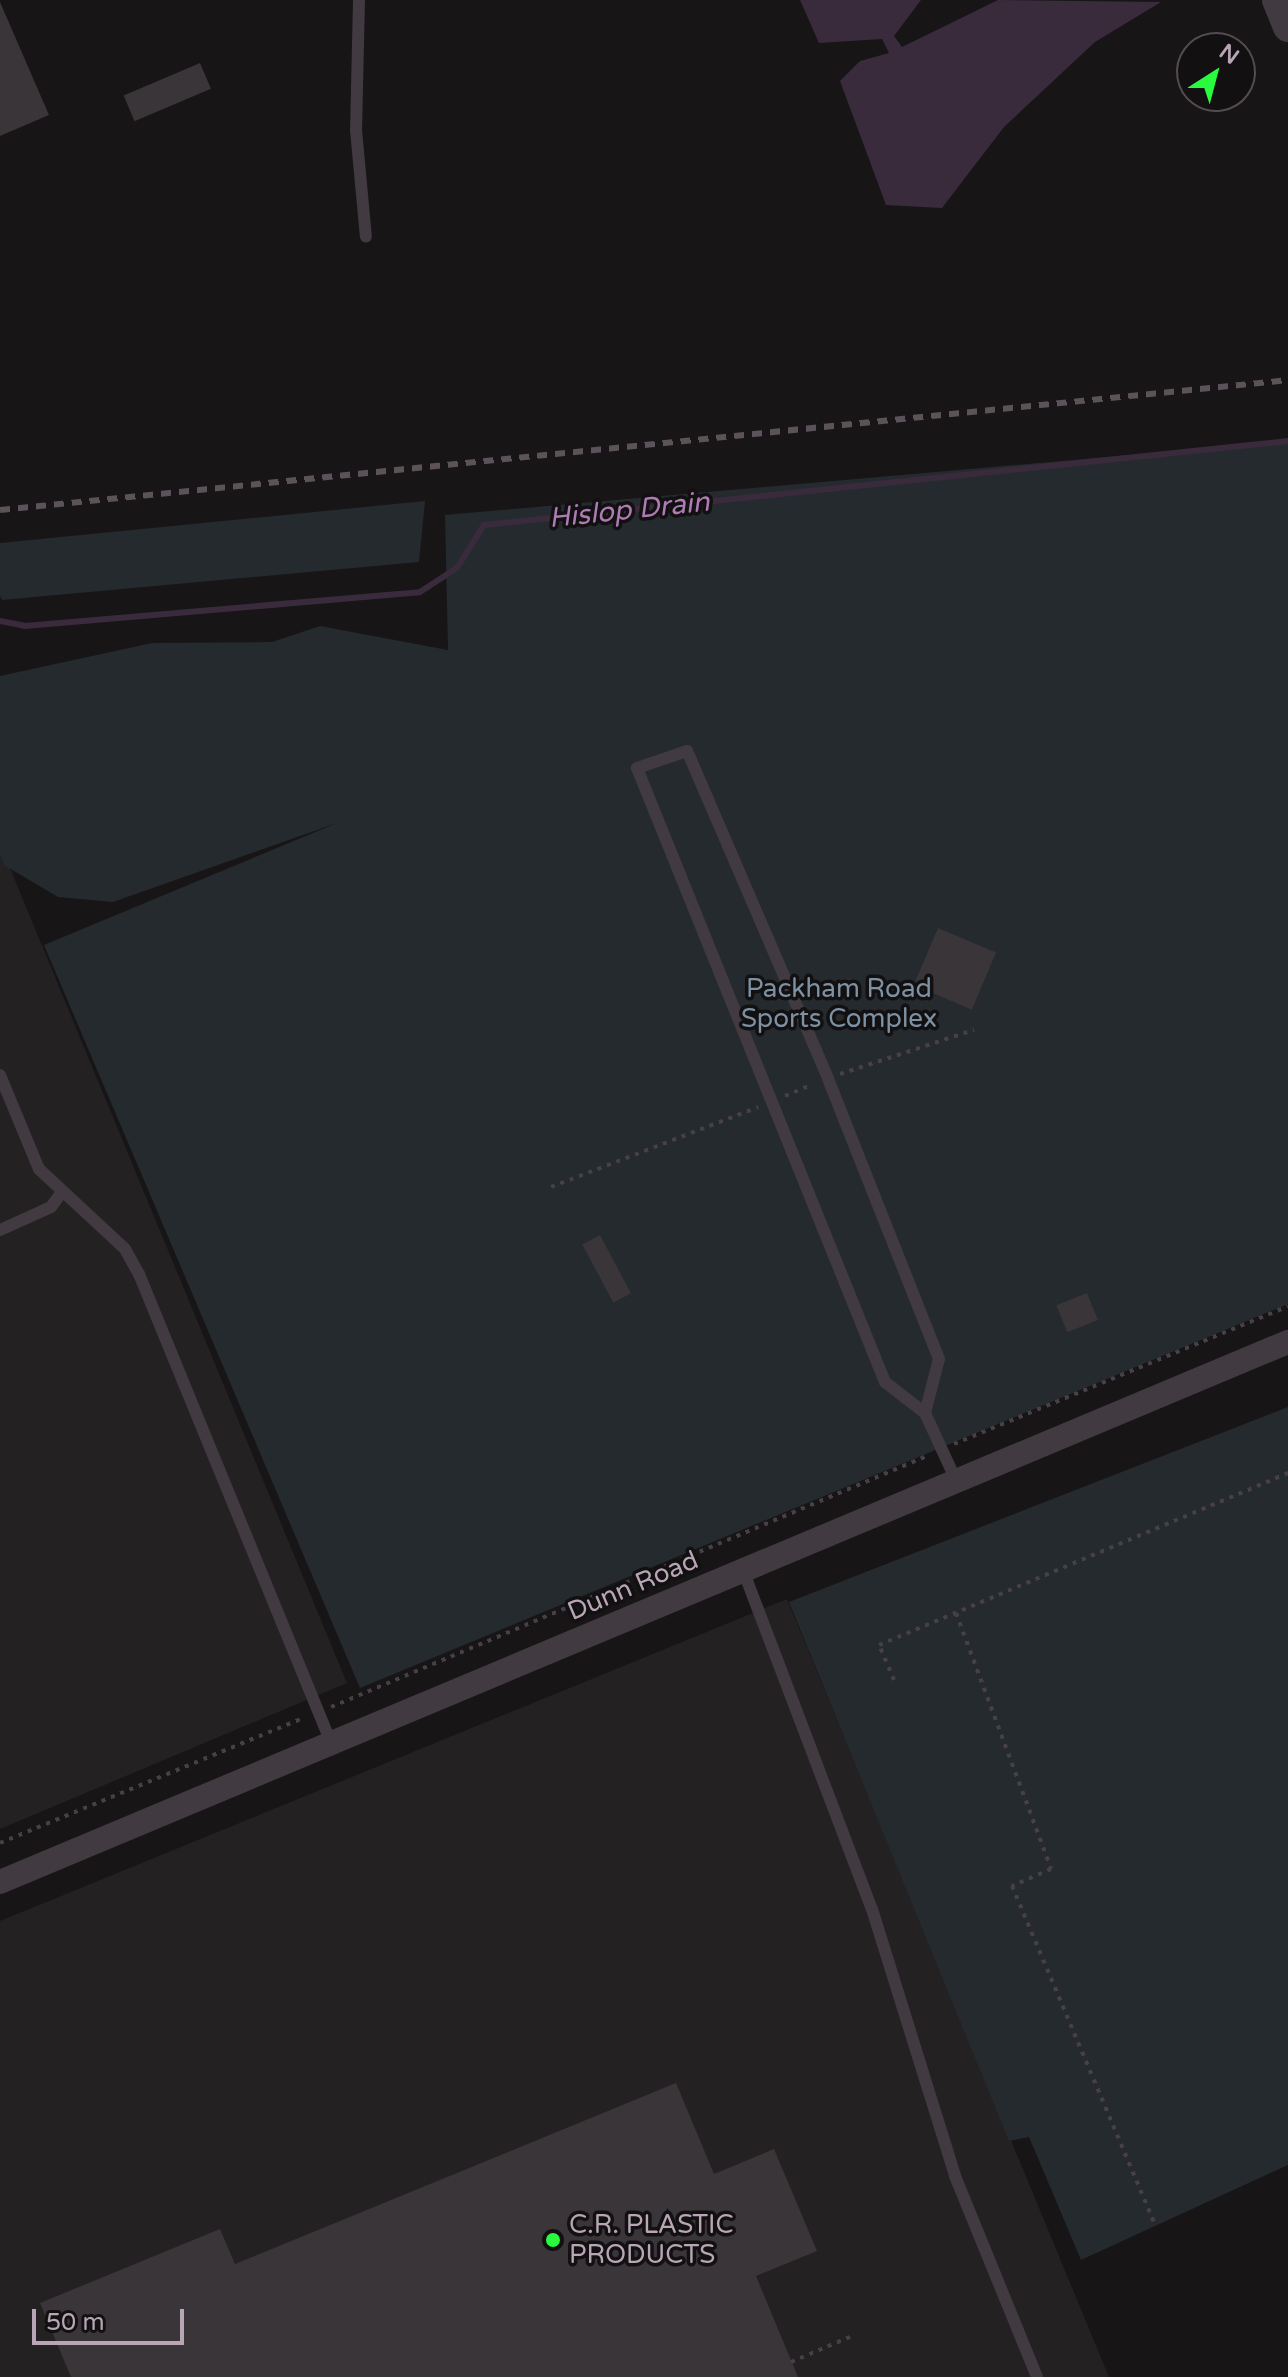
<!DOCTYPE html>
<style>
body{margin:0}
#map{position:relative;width:1288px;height:2377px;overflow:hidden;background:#171516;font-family:"Varela Round",sans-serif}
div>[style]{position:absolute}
.built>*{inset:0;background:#242123}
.green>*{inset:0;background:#252a2f}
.water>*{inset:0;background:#392b3c}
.stream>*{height:6px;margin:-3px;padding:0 3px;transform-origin:3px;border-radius:3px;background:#392b3c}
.building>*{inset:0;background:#393538;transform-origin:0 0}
.path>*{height:4px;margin-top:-2px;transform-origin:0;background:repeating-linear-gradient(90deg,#484047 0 4px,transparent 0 10px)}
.service>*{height:12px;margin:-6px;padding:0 6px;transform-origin:6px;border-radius:6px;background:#413a40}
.minor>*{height:24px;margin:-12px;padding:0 12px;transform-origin:12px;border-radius:12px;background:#413a40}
.tertiary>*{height:30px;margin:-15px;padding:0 15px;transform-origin:15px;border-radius:15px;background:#413a40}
.rail>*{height:6px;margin-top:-3px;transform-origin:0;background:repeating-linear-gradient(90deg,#5b525a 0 10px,transparent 0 18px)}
.dots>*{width:22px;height:22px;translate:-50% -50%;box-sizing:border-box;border:4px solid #121011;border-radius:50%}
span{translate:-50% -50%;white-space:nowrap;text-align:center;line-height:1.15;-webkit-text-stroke:7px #121011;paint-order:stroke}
.park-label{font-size:26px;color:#7d91a4}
.street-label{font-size:26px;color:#b8a6b6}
.poi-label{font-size:26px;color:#b8a6b6}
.left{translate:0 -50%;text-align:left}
.water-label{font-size:28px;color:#ae7cb5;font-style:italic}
.north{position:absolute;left:1176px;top:32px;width:80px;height:80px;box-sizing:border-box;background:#121011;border:2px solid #544c53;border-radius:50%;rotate:36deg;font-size:22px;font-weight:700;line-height:32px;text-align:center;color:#b8a6b6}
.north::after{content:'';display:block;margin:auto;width:28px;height:36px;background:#2afa3d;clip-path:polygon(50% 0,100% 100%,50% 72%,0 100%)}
.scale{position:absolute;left:32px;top:2309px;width:152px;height:36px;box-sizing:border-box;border:4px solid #b8a6b6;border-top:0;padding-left:10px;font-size:24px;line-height:28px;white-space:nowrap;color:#b8a6b6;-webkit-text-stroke:6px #121011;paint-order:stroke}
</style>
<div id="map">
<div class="built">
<i style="clip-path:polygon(0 844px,347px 1683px,0 1829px)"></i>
<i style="clip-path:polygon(787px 1599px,1109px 2377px,0 2377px,0 1921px)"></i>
</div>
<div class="green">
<i style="clip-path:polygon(1288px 441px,1288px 1304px,360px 1688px,44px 945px,337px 823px,113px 902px,58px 897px,4px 865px,0 854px,0 676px,152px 643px,272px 642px,320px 626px,448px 650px,445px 515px)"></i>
<i style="clip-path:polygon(425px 501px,419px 562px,2px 600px,0 596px,0 543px)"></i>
<i style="clip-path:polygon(1288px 1407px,1288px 2165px,1081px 2260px,1029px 2137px,1009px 2141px,789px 1602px)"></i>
</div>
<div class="water">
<i style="clip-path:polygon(800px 0,921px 0,894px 36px,902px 47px,998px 0,1161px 2px,1095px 42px,1004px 127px,942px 208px,886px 205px,840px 81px,860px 61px,889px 53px,882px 39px,819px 43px)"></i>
</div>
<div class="stream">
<i style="left:0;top:621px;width:25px;rotate:11deg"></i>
<i style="left:25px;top:626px;width:396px;rotate:-4.9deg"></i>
<i style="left:420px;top:592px;width:44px;rotate:-33deg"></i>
<i style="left:457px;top:568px;width:51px;rotate:-57.9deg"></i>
<i style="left:484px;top:525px;width:808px;rotate:-5.96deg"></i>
</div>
<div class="building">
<i style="clip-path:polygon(0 2px,49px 115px,0 136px)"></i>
<i style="left:200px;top:63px;width:28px;height:83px;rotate:67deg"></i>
<i style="left:938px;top:928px;width:63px;height:62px;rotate:23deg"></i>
<i style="left:600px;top:1235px;width:66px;height:20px;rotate:62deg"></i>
<i style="left:1087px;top:1293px;width:29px;height:33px;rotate:68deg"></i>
<i style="clip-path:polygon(676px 2083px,714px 2174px,774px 2149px,817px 2251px,756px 2276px,798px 2377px,71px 2377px,40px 2303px,220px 2229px,235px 2264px)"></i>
</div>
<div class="path">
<i style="left:840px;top:1074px;width:141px;rotate:-18.2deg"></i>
<i style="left:785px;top:1096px;width:30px;rotate:-23deg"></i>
<i style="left:551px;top:1187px;width:222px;rotate:-21.1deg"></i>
<i style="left:954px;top:1444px;width:361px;rotate:-22.4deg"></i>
<i style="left:956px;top:1613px;width:273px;rotate:69.6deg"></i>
<i style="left:1051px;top:1869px;width:43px;rotate:156.4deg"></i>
<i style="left:1012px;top:1886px;width:365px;rotate:67.1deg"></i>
<i style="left:894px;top:1680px;width:38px;rotate:-113deg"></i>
<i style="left:879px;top:1645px;width:444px;rotate:-22.8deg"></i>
<i style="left:331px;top:1707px;width:647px;rotate:-22.84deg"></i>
<i style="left:0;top:1843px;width:329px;rotate:-22.4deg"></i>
<i style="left:791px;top:2362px;width:66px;rotate:-23.1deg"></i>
</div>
<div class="service">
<i style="left:359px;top:0;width:130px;rotate:91.3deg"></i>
<i style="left:356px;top:130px;width:107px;rotate:84.7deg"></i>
<i style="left:0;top:1075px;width:102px;rotate:67.5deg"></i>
<i style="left:39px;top:1169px;width:117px;rotate:42.9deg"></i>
<i style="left:125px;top:1249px;width:29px;rotate:61deg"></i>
<i style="left:139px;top:1274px;width:509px;rotate:67.72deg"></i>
<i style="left:0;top:1230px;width:56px;rotate:-24.3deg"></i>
<i style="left:51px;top:1207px;width:19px;rotate:-54deg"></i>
<i style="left:925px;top:1413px;width:56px;rotate:-75.5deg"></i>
<i style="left:939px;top:1359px;width:302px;rotate:-111.6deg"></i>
<i style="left:828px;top:1078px;width:356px;rotate:-113.3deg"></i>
<i style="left:687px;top:751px;width:53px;rotate:161.2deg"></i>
<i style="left:637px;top:768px;width:662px;rotate:68.01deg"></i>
<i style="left:885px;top:1382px;width:51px;rotate:37.8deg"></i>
<i style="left:925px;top:1413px;width:74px;rotate:65.2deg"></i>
<i style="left:743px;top:1570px;width:363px;rotate:69.2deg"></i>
<i style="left:872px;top:1909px;width:280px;rotate:72.7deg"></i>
<i style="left:955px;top:2176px;width:217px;rotate:67.8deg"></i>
</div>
<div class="minor">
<i style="left:0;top:1882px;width:1397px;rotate:-22.75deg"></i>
</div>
<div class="tertiary">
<i style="left:1277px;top:0;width:29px;rotate:68deg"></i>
</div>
<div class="rail">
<i style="left:0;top:510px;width:1295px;rotate:-5.76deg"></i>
</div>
<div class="dots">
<i style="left:553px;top:2240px;background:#2afa3d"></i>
</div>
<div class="park-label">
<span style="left:839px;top:1004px">Packham Road<br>Sports Complex</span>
</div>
<div class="street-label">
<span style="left:633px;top:1586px;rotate:-23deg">Dunn Road</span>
</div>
<div class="poi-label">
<span class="left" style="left:569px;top:2240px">C.R. PLASTIC<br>PRODUCTS</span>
</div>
<div class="water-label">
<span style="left:629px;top:510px;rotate:-6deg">Hislop Drain</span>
</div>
<div class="north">N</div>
<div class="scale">50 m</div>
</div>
